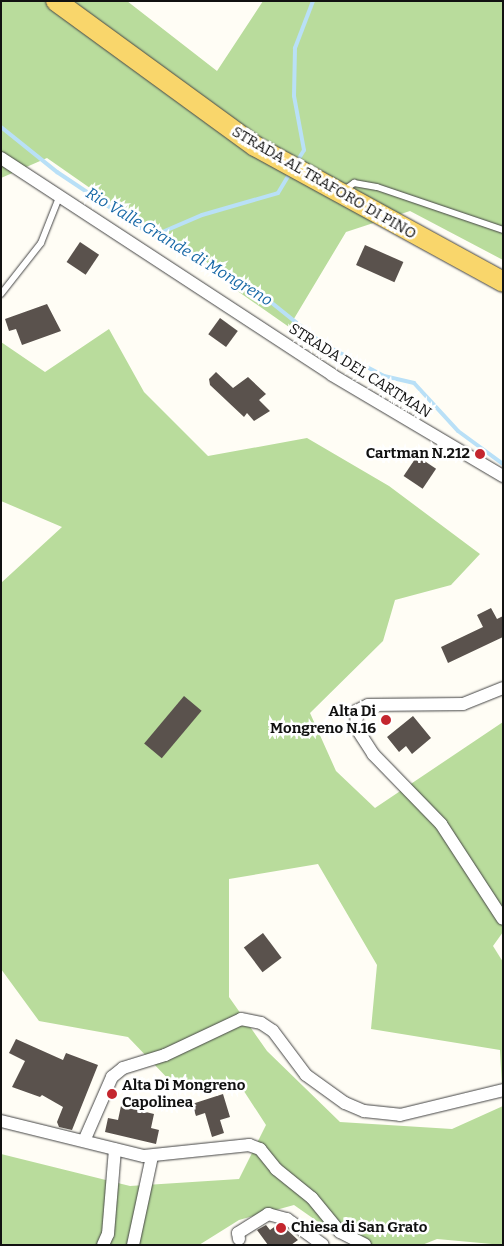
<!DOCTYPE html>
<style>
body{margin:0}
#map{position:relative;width:504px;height:1246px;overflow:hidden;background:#fffdf5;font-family:Bitter,serif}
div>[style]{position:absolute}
.forest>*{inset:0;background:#b9dc9c}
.stream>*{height:4px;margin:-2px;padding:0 2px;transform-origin:2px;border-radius:2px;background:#b9e0f7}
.building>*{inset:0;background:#5a524d;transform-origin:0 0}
.roads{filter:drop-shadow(0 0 1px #444) drop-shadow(0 0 1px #444)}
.lane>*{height:6px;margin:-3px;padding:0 3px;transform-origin:3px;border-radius:3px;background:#fff}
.street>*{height:12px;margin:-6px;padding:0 6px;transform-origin:6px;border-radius:6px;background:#fff}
.primary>*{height:20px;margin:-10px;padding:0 10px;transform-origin:10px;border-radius:10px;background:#f9d66b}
.dots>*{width:14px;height:14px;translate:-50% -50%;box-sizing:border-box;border:2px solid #fff;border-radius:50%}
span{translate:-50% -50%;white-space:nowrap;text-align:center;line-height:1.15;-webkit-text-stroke:5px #fff;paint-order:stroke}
.street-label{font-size:15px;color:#111}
.poi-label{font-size:15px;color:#111;font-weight:700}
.right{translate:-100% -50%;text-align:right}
.left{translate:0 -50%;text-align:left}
.water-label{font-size:16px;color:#1768a6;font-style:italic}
.frame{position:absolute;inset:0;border:2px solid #111;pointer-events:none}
</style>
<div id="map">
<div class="forest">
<i style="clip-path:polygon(1px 1px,127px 1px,217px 71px,263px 1px,503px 1px,503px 260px,410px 211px,346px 232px,289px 327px,47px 158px,1px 178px)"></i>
<i style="clip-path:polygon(evenodd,109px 329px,144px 392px,208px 456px,307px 438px,389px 486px,480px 554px,451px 585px,395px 600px,383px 641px,310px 713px,336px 771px,375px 808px,503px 722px,503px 932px,493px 946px,503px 962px,503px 1245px,437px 1239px,422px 1245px,351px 1245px,294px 1205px,239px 1220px,199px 1245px,1px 1245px,1px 1154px,130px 1186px,239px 1179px,266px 1125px,238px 1082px,174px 1085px,128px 1037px,39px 1021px,1px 969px,1px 583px,62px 527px,1px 501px,1px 342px,45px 372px,109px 329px,318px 864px,377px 965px,371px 1029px,500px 1050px,503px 1106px,452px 1129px,340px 1122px,267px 1051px,229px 997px,229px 879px,318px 864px)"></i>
</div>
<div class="stream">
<i style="left:1px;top:127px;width:72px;rotate:38.8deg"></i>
<i style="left:57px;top:172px;width:115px;rotate:33.7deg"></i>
<i style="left:153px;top:236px;width:124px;rotate:28.4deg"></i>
<i style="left:262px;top:295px;width:78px;rotate:38.8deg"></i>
<i style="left:323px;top:344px;width:69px;rotate:27.7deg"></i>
<i style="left:384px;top:376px;width:31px;rotate:13deg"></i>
<i style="left:414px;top:383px;width:65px;rotate:47.5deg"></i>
<i style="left:458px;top:431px;width:56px;rotate:36.3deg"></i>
<i style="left:296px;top:163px;width:15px;rotate:-58deg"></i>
<i style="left:304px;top:150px;width:55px;rotate:-100.5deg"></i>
<i style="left:294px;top:96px;width:48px;rotate:-88.8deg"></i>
<i style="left:295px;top:48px;width:50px;rotate:-69deg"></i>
<i style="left:153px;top:236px;width:53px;rotate:-23.2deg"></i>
<i style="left:202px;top:215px;width:79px;rotate:-16.1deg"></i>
<i style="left:278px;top:193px;width:23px;rotate:-59deg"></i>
</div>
<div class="building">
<i style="left:80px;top:242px;width:23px;height:24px;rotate:34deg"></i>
<i style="left:365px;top:245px;width:42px;height:22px;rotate:24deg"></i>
<i style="clip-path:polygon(47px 304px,61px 331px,22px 345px,16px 329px,9px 331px,5px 319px)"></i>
<i style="left:220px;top:318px;width:22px;height:20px;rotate:36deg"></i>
<i style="clip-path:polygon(216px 372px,233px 388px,248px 377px,266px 394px,259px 400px,270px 411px,254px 421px,247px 413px,244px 417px,210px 385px,209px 379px)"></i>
<i style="left:417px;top:456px;width:23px;height:24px;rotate:34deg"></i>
<i style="clip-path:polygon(491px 608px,497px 619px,503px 616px,503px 637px,448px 663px,441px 647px,483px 627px,477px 615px)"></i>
<i style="left:184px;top:696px;width:23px;height:62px;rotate:40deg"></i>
<i style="clip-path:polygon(413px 716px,431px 738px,412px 754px,406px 746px,399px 752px,387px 737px)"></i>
<i style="left:263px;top:933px;width:31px;height:24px;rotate:53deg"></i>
<i style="clip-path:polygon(16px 1039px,63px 1060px,66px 1053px,98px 1065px,72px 1130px,59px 1127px,57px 1122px,63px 1107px,42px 1095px,40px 1097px,12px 1087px,25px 1061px,9px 1053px)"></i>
<i style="clip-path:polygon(223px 1094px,230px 1117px,220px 1120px,224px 1133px,212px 1137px,205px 1113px,196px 1116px,192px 1104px)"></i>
<i style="clip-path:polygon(121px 1106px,154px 1114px,151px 1128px,159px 1130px,156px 1144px,105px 1132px,108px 1118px,118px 1120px)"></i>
<i style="clip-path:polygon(266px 1225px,270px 1230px,277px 1225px,283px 1226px,298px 1240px,291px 1245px,268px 1245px,257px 1230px)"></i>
</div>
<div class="roads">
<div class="lane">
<i style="left:343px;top:191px;width:14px;rotate:-36deg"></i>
<i style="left:354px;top:183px;width:23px;rotate:10deg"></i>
<i style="left:377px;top:187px;width:133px;rotate:18.8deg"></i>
<i style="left:1px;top:294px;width:65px;rotate:-51.9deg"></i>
<i style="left:41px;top:243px;width:52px;rotate:-68.4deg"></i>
</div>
<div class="street">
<i style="left:1px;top:158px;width:396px;rotate:33.2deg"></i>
<i style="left:332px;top:375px;width:199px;rotate:30.6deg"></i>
<i style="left:503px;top:688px;width:43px;rotate:158.2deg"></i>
<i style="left:463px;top:704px;width:95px;rotate:179.4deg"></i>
<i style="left:368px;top:705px;width:13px;rotate:153deg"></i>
<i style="left:356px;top:711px;width:18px;rotate:87deg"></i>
<i style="left:357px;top:729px;width:30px;rotate:57deg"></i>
<i style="left:373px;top:754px;width:98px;rotate:45.8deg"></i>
<i style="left:441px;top:824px;width:113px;rotate:56.9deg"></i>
<i style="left:1px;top:1121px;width:147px;rotate:13.8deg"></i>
<i style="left:144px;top:1156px;width:106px;rotate:-6deg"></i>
<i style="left:249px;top:1145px;width:12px;rotate:20deg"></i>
<i style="left:260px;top:1149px;width:26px;rotate:51deg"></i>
<i style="left:276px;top:1169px;width:46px;rotate:38.9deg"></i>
<i style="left:312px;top:1198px;width:44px;rotate:50.5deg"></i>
<i style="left:340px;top:1232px;width:28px;rotate:27deg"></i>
<i style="left:84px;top:1141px;width:70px;rotate:-66.4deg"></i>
<i style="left:112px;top:1077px;width:14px;rotate:-39deg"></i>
<i style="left:123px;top:1068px;width:44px;rotate:-17.2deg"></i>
<i style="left:165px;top:1055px;width:84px;rotate:-25.3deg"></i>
<i style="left:241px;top:1019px;width:20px;rotate:11deg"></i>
<i style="left:261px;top:1023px;width:14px;rotate:34deg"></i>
<i style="left:273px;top:1031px;width:55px;rotate:53.1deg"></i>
<i style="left:306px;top:1075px;width:48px;rotate:35.7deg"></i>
<i style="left:345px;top:1103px;width:21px;rotate:23deg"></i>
<i style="left:364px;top:1111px;width:36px;rotate:6deg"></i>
<i style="left:400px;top:1115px;width:106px;rotate:-13.6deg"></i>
<i style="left:239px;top:1239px;width:6px;rotate:-99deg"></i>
<i style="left:238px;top:1233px;width:36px;rotate:-32deg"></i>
<i style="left:268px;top:1214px;width:20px;rotate:15deg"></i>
<i style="left:287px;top:1219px;width:44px;rotate:35.8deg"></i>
<i style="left:103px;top:1245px;width:12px;rotate:-66deg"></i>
<i style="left:108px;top:1234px;width:85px;rotate:-85.3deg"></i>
<i style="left:133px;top:1245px;width:91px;rotate:-77.9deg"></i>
</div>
<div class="primary">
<i style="left:56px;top:1px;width:246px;rotate:36.1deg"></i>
<i style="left:255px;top:146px;width:283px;rotate:28.7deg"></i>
</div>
</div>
<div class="dots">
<i style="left:480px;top:454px;background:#c4262e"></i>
<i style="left:386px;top:720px;background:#c4262e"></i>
<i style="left:112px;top:1094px;background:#c4262e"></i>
<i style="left:281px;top:1228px;background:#c4262e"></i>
</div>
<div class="street-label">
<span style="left:324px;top:183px;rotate:30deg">STRADA AL TRAFORO DI PINO</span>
<span style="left:360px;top:371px;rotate:32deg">STRADA DEL CARTMAN</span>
</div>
<div class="poi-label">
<span class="right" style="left:470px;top:454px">Cartman N.212</span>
<span class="right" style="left:376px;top:720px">Alta Di<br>Mongreno N.16</span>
<span class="left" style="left:122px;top:1094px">Alta Di Mongreno<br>Capolinea</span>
<span class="left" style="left:291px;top:1228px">Chiesa di San Grato</span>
</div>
<div class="water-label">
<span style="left:179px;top:247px;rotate:31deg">Rio Valle Grande di Mongreno</span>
</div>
<div class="frame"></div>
</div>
